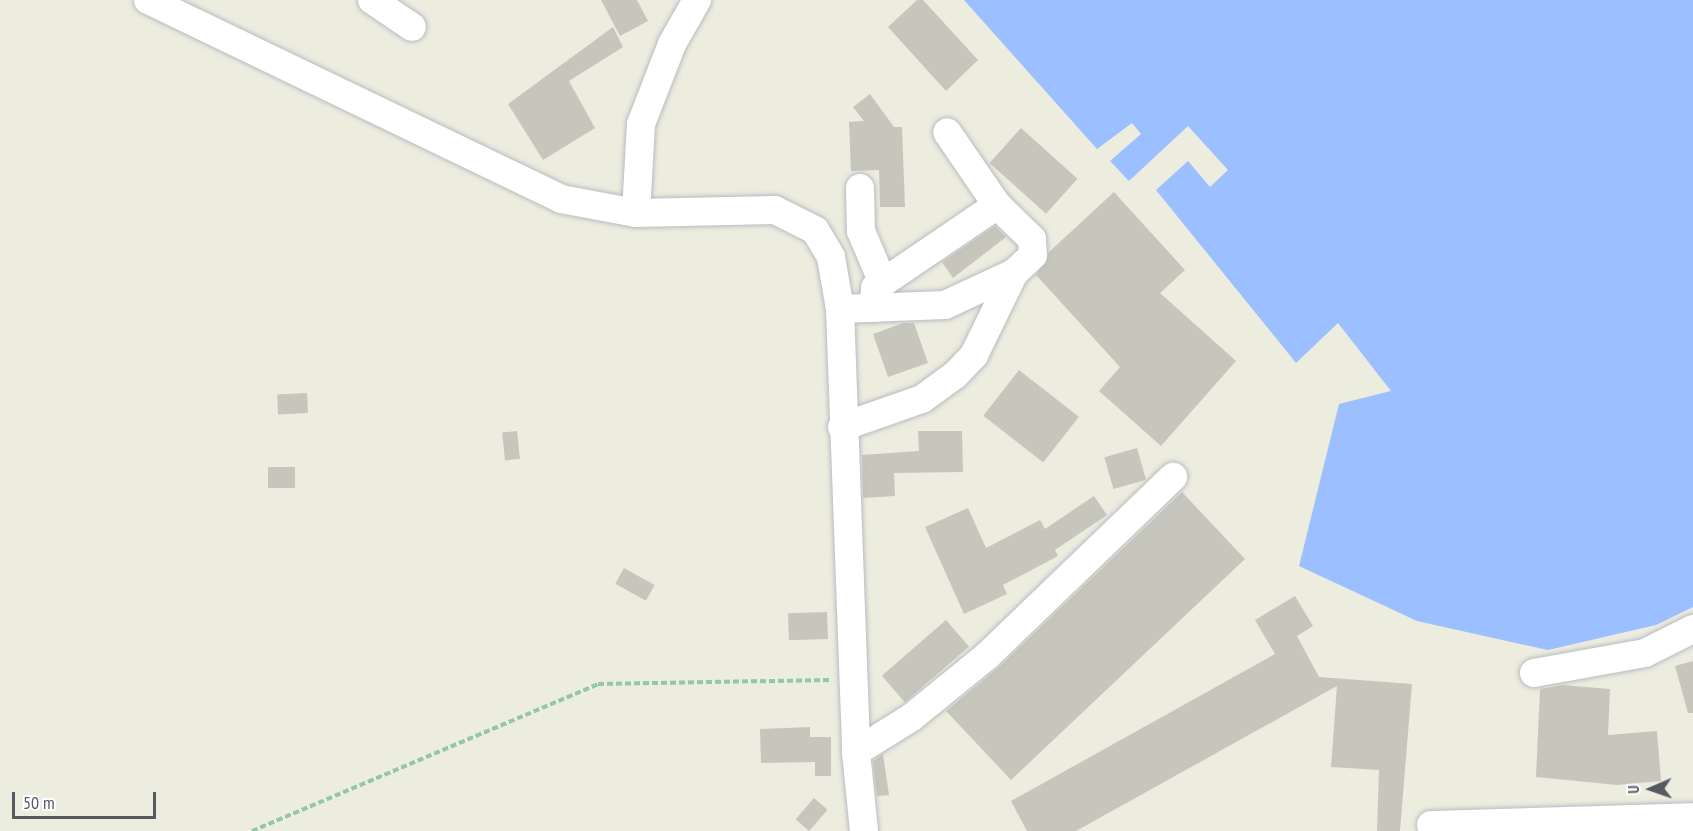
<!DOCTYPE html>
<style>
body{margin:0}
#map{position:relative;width:1693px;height:831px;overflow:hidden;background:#ececdf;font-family:"PT Sans Narrow",sans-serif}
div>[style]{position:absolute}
.water>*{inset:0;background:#9cbfff}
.building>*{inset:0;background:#c7c6bc;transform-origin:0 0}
.path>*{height:4px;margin-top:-2px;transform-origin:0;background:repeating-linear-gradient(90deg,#93c6ac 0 6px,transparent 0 9px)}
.roads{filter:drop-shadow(0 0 2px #babbc2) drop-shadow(0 0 2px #babbc2)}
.minor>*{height:28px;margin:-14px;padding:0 14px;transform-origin:14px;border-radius:14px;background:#fff}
span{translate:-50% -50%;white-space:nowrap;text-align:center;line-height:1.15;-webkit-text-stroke:6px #fff;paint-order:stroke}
.north{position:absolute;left:1621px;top:759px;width:60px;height:60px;-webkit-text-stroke:4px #fff;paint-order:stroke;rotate:268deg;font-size:16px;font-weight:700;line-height:24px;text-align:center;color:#585a61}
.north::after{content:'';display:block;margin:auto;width:21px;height:27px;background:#585a61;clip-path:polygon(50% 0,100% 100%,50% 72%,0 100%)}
.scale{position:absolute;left:12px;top:792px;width:144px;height:27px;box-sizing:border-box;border:3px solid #585a61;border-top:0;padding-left:8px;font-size:18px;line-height:21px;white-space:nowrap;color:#585a61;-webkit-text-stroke:4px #fff;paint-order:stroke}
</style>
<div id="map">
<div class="water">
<i style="clip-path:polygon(964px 0,1693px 0,1693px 607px,1656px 625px,1548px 650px,1417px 621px,1299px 566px,1339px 404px,1391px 391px,1338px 323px,1296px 363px,1156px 190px,1188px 161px,1210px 187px,1228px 170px,1188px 126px,1129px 181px,1110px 161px,1141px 134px,1132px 123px,1097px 149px)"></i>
</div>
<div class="building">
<i style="clip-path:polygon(601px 0,637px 0,648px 21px,620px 36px)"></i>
<i style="clip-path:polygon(917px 0,923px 0,978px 60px,946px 91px,888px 27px)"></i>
<i style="clip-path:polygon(613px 27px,623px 47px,569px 81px,595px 128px,543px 160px,508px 104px)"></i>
<i style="clip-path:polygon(870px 94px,894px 127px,902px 127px,905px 207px,880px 207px,879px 170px,851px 171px,849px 122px,864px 121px,853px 107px)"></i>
<i style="left:1021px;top:128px;width:76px;height:47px;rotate:42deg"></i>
<i style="clip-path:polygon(1114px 192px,1185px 270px,1160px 293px,1236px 361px,1161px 446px,1099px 391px,1120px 367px,1036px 275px,1049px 252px)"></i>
<i style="clip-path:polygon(995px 226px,1006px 237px,953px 278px,942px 262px)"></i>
<i style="clip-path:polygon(903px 323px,914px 323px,928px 363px,888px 377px,873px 334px)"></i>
<i style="left:1019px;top:370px;width:76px;height:58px;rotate:38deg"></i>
<i style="left:307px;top:393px;width:20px;height:30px;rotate:87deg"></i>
<i style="left:517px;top:431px;width:28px;height:15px;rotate:84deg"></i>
<i style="clip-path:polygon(918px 431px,962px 431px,963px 472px,894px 473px,895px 496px,863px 498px,862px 455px,919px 451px)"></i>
<i style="left:1137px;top:448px;width:33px;height:34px;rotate:74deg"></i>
<i style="left:295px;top:467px;width:21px;height:27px;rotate:90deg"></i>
<i style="clip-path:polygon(1182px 492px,1245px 559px,1011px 780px,946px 711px,999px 667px)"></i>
<i style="clip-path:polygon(1094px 496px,1107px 515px,1055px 550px,1058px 556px,1003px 585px,1007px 594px,964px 614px,925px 527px,968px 508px,986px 548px,1040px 520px,1045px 529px)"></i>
<i style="left:624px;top:568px;width:35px;height:18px;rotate:29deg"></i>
<i style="clip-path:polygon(1295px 596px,1313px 626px,1297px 636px,1319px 677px,1412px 684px,1400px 831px,1377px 831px,1379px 770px,1331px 767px,1337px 686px,1076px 831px,1027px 831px,1011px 801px,1275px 654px,1255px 620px)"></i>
<i style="left:827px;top:612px;width:27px;height:39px;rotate:88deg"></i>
<i style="left:946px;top:620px;width:35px;height:85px;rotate:49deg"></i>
<i style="clip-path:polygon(1693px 661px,1693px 713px,1688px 713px,1675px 666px)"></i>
<i style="clip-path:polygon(1563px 685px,1610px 689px,1608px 735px,1657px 731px,1661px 781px,1617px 785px,1536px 777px,1540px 689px)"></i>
<i style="clip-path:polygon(810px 727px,810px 737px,831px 737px,831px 776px,815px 776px,815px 762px,761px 763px,760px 729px)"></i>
<i style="clip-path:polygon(883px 754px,889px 795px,877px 796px,873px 761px)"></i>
<i style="left:814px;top:798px;width:18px;height:28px;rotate:41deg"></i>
</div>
<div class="path">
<i style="left:252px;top:831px;width:376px;rotate:-23deg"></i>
<i style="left:598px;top:684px;width:233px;rotate:-1deg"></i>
</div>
<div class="roads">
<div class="minor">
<i style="left:148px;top:0;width:458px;rotate:25.7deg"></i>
<i style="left:561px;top:199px;width:76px;rotate:10.6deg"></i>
<i style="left:636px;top:213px;width:139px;rotate:-1.2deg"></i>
<i style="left:775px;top:210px;width:45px;rotate:26.6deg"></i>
<i style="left:815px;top:230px;width:31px;rotate:59deg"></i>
<i style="left:831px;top:257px;width:53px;rotate:80.2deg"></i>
<i style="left:840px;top:309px;width:443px;rotate:87.9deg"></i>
<i style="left:856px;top:752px;width:79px;rotate:84.2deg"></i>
<i style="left:372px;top:0;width:48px;rotate:34deg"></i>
<i style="left:860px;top:188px;width:43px;rotate:88.7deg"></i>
<i style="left:861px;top:231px;width:56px;rotate:67.1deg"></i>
<i style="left:636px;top:213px;width:89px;rotate:-86.8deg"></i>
<i style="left:641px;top:124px;width:86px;rotate:-68.8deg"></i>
<i style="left:672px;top:44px;width:51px;rotate:-60.4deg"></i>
<i style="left:874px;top:308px;width:20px;rotate:-87deg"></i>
<i style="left:875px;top:288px;width:148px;rotate:-34.2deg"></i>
<i style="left:997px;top:205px;width:88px;rotate:-124.4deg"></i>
<i style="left:840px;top:309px;width:105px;rotate:-2.2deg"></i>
<i style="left:945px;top:305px;width:76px;rotate:-24.9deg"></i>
<i style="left:1014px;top:273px;width:26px;rotate:-43deg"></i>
<i style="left:1033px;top:255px;width:16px;rotate:-94deg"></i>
<i style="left:1032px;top:239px;width:49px;rotate:-135.8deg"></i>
<i style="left:842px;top:427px;width:85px;rotate:-19.3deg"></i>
<i style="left:922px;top:399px;width:41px;rotate:-36deg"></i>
<i style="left:955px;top:375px;width:28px;rotate:-46deg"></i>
<i style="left:974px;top:355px;width:91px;rotate:-64deg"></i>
<i style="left:1534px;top:673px;width:113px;rotate:-10.2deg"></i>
<i style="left:1645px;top:653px;width:54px;rotate:-26.6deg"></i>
<i style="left:856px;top:752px;width:66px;rotate:-32deg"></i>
<i style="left:912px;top:717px;width:98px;rotate:-39.2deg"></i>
<i style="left:988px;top:655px;width:257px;rotate:-43.9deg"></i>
<i style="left:1431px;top:825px;width:262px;rotate:-1.7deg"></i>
</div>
</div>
<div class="north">U</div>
<div class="scale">50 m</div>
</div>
